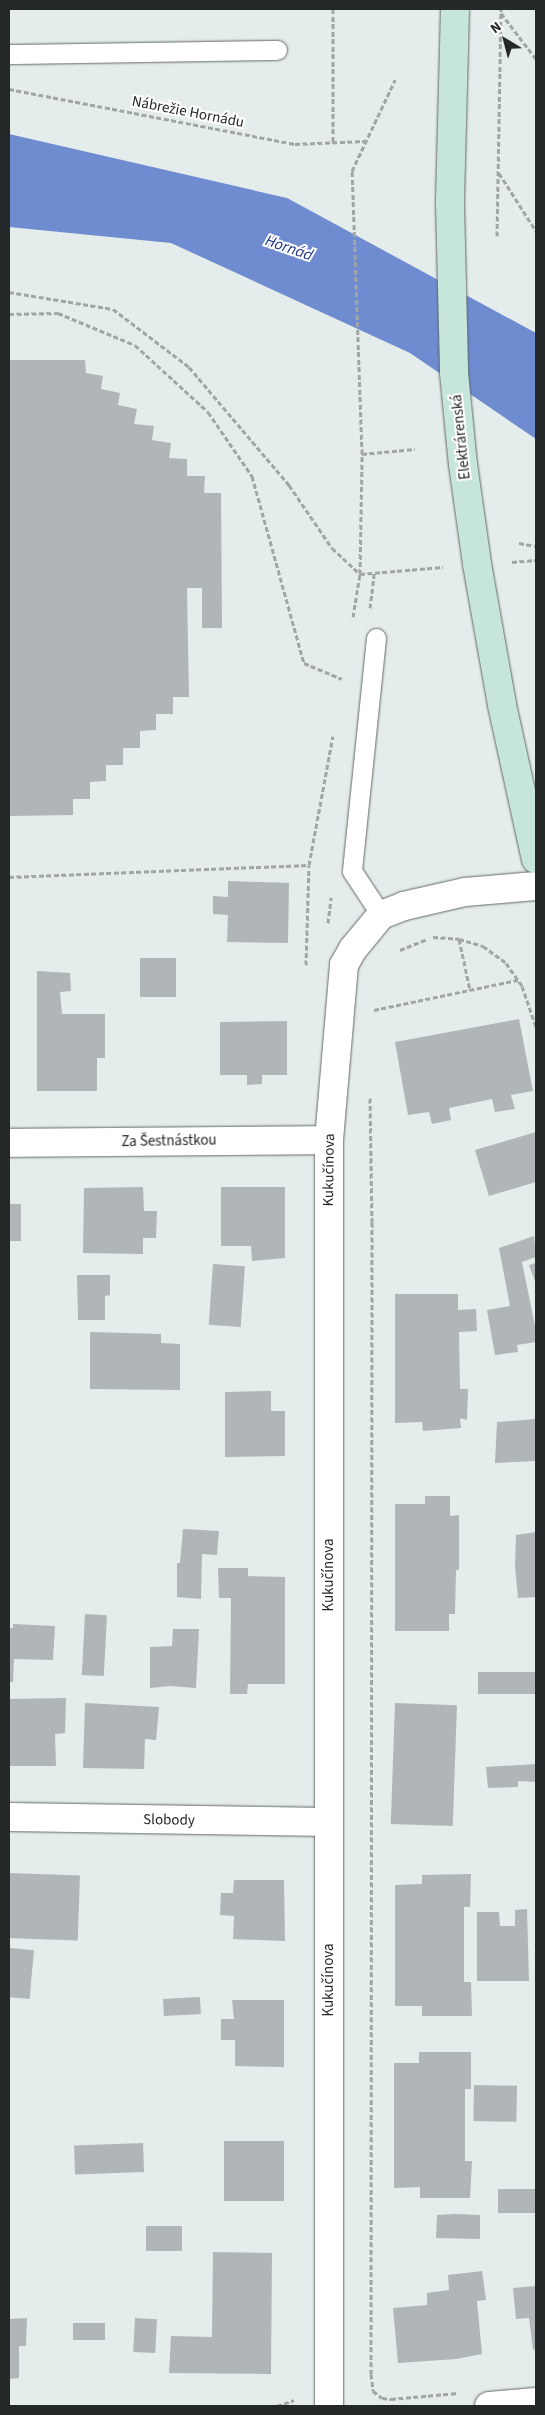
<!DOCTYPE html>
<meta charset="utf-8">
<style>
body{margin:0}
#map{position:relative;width:545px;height:2415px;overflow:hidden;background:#e5ecec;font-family:"Source Sans 3",sans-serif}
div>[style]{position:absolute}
.water>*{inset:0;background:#6f8cd1}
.building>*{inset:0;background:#b0b5b8;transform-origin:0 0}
.path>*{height:3px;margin-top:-1.5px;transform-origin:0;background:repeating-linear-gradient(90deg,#a0a6a6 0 5px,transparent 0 7.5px)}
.roads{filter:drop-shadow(0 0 1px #636869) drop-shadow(0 0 1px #636869)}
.service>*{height:19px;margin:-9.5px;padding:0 9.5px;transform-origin:9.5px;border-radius:9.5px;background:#fff}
.minor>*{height:28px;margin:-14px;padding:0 14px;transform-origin:14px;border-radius:14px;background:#fff}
.secondary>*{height:28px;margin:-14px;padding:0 14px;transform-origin:14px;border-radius:14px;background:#c6e6dc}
span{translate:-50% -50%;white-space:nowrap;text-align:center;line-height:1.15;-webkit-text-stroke:4px #fff;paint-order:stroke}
.street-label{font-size:15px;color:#252828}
.water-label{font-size:16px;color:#1a3283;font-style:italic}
.frame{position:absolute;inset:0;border:10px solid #252828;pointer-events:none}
.north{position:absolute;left:480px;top:15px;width:50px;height:50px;-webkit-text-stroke:4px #fff;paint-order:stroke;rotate:323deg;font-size:14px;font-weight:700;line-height:20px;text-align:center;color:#252828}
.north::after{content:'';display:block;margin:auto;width:18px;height:22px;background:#252828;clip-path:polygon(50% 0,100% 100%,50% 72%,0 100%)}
</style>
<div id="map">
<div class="water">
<i style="clip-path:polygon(9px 134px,287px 198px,536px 333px,536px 439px,410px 353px,171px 243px,9px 227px)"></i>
</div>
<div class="building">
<i style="clip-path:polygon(9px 360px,85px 360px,86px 373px,103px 376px,101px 389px,120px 393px,118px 405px,137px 409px,134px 424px,154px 426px,152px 440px,171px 443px,169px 458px,187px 459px,187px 476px,205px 476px,204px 493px,221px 493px,222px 628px,202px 628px,202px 588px,187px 588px,189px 697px,173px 697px,173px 714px,156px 714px,156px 730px,140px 731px,140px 748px,123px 748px,123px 765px,106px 765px,106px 781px,90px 782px,90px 799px,73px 799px,73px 815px,9px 816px)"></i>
<i style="clip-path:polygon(228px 881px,289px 883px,288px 943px,227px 942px,228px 915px,213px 914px,213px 896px,228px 897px)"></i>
<i style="left:140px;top:958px;width:36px;height:39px"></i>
<i style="clip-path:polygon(37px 971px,70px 973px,71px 991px,60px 992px,62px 1014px,105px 1014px,105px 1058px,97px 1058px,97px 1091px,37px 1091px)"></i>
<i style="clip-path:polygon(519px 1019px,533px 1091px,511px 1095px,515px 1109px,495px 1112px,492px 1099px,449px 1108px,451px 1120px,432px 1124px,429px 1112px,408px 1115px,395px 1042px)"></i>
<i style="clip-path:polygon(287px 1021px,287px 1075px,262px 1075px,262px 1084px,247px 1085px,247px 1075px,220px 1075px,220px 1022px)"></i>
<i style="clip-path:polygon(536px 1132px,536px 1182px,489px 1196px,475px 1150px)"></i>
<i style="clip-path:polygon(143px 1187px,144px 1211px,157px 1211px,156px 1238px,143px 1238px,143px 1254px,83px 1253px,84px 1188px)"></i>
<i style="clip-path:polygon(221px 1187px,285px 1187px,285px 1258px,252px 1261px,251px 1246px,221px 1246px)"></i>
<i style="left:21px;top:1204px;width:37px;height:12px;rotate:90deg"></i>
<i style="clip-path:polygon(534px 1236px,536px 1257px,522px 1262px,536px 1331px,536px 1342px,517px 1345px,518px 1352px,495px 1355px,487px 1310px,510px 1306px,499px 1248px)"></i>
<i style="clip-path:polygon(536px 1263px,536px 1284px,529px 1265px)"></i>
<i style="left:213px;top:1264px;width:32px;height:61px;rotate:4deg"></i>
<i style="clip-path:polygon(77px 1275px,110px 1275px,110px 1295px,105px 1296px,105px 1320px,78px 1320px)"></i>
<i style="clip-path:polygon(395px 1294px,458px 1294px,458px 1310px,476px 1309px,477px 1331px,459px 1332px,460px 1389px,468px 1389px,467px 1420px,460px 1418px,461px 1428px,423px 1431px,422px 1422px,395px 1423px)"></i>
<i style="clip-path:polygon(90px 1332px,161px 1334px,161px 1343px,180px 1344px,180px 1390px,90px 1389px)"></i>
<i style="clip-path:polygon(271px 1391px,271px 1411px,285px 1411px,285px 1456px,225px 1457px,225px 1392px)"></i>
<i style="clip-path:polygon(536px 1419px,536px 1461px,495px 1463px,497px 1422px)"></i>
<i style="clip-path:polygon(425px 1496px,450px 1496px,450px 1516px,459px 1515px,459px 1570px,456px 1570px,455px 1614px,449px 1614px,449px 1631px,395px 1631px,395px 1504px,425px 1504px)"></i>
<i style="clip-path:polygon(183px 1529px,219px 1531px,217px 1555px,202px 1554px,201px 1599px,177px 1597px,177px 1563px,180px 1563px)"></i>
<i style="clip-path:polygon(536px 1532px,536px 1597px,518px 1598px,515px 1566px,516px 1535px)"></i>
<i style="clip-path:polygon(218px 1568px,248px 1568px,248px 1576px,285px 1577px,285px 1684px,248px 1684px,247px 1694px,230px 1694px,231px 1598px,219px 1598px)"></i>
<i style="left:85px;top:1614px;width:22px;height:61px;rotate:3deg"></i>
<i style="clip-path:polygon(13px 1624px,55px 1626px,53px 1660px,14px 1659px,13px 1682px,9px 1682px,9px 1628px,13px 1628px)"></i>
<i style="clip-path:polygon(173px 1629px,199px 1629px,196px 1688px,170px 1686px,150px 1688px,150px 1647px,172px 1646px)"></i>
<i style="left:478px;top:1672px;width:58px;height:22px"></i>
<i style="clip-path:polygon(66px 1698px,65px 1733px,55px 1734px,56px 1766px,9px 1766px,9px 1699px)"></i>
<i style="clip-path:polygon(85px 1703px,159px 1707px,156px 1740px,145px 1739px,144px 1769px,83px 1768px)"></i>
<i style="left:395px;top:1703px;width:62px;height:121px;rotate:2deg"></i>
<i style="clip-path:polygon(536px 1764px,536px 1782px,518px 1781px,518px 1787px,488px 1788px,486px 1767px)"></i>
<i style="left:9px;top:1873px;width:71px;height:65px;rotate:2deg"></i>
<i style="clip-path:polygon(471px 1874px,470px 1907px,464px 1907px,464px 1982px,471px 1982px,472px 2016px,422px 2016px,422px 2006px,395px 2006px,395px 1885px,422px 1884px,422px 1875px)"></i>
<i style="clip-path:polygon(234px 1880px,284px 1880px,285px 1941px,233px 1939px,234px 1916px,220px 1915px,221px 1893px,233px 1893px)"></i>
<i style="clip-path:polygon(527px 1909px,529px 1981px,477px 1981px,477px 1912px,499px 1912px,500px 1926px,515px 1926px,515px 1910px)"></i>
<i style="left:9px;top:1948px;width:25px;height:49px;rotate:5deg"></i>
<i style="left:200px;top:1997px;width:17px;height:37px;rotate:87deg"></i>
<i style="clip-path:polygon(232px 2000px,284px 2000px,284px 2067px,235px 2066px,235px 2040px,221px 2040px,221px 2019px,234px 2019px)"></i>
<i style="clip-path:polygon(419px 2052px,471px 2052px,471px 2089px,465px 2089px,465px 2161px,472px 2161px,470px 2198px,420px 2198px,420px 2187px,394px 2188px,394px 2063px,419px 2063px)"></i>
<i style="left:474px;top:2085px;width:43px;height:36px;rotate:1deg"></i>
<i style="left:284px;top:2141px;width:60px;height:60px;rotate:90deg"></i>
<i style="left:143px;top:2143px;width:29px;height:69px;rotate:88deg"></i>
<i style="left:498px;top:2189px;width:37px;height:24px"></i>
<i style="clip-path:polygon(455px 2214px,480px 2215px,480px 2239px,436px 2238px,437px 2215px)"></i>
<i style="left:182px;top:2226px;width:25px;height:36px;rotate:90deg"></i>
<i style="clip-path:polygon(213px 2252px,272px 2253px,271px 2374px,169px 2373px,171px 2336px,212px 2337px)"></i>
<i style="clip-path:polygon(482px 2271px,486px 2300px,477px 2301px,482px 2354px,456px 2359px,398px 2363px,393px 2308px,427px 2305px,427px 2293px,449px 2290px,448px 2275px)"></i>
<i style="clip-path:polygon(536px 2286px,536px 2349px,533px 2350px,529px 2318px,516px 2319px,513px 2288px)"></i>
<i style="clip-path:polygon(27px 2318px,26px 2346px,19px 2346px,19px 2378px,9px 2379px,9px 2319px)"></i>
<i style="left:135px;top:2318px;width:22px;height:34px;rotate:3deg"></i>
<i style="left:73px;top:2323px;width:32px;height:17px"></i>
</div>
<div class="path">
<i style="left:333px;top:9px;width:133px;rotate:90deg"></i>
<i style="left:501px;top:13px;width:58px;rotate:52.7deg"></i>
<i style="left:9px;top:89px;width:291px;rotate:10.9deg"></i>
<i style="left:295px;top:144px;width:70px;rotate:-2.5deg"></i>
<i style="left:499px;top:173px;width:69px;rotate:57.5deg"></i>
<i style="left:497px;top:236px;width:227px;rotate:-89deg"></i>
<i style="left:9px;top:292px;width:105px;rotate:9.3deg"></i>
<i style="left:113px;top:309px;width:96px;rotate:37.3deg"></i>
<i style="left:189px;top:367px;width:155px;rotate:49.7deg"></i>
<i style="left:289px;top:485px;width:76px;rotate:55.7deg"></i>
<i style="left:332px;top:548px;width:38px;rotate:43deg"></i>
<i style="left:360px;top:574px;width:83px;rotate:-4.8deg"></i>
<i style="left:9px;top:314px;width:49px;rotate:-1.2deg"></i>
<i style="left:58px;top:313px;width:83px;rotate:22.6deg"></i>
<i style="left:135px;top:345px;width:99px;rotate:42.5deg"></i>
<i style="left:208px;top:412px;width:78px;rotate:55.5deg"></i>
<i style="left:252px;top:476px;width:194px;rotate:74.5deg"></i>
<i style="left:304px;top:663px;width:41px;rotate:22.8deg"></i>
<i style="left:362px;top:454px;width:53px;rotate:-5.4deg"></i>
<i style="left:519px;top:543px;width:17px;rotate:10deg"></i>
<i style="left:512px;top:562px;width:24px;rotate:-5deg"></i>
<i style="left:370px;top:608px;width:35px;rotate:-83deg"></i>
<i style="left:353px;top:617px;width:44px;rotate:-80.8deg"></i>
<i style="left:360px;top:574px;width:120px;rotate:-89deg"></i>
<i style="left:362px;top:454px;width:283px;rotate:-92deg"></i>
<i style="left:352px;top:171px;width:101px;rotate:-64.7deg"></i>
<i style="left:9px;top:877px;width:300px;rotate:-2.3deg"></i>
<i style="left:328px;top:923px;width:26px;rotate:-83deg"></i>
<i style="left:433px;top:937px;width:26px;rotate:4deg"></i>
<i style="left:459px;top:939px;width:25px;rotate:16deg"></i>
<i style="left:483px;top:946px;width:29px;rotate:36deg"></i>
<i style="left:506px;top:963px;width:28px;rotate:55deg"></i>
<i style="left:522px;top:986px;width:43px;rotate:71.1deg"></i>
<i style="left:459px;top:939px;width:52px;rotate:77.8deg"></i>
<i style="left:400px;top:950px;width:29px;rotate:-22deg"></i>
<i style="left:306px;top:965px;width:100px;rotate:-88.3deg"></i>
<i style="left:309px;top:865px;width:131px;rotate:-79.5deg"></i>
<i style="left:374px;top:1010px;width:147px;rotate:-11.8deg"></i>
<i style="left:370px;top:1098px;width:124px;rotate:89.1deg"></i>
<i style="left:372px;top:1222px;width:1152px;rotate:90.05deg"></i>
<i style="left:371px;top:2374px;width:17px;rotate:83deg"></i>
<i style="left:373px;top:2391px;width:11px;rotate:38deg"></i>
<i style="left:382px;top:2398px;width:9px;rotate:6deg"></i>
<i style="left:391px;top:2399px;width:67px;rotate:-5.1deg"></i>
<i style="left:251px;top:2406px;width:26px"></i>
<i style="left:277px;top:2406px;width:18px;rotate:-19deg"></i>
</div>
<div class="roads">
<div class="service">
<i style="left:9px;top:54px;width:268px;rotate:-0.9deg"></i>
<i style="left:376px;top:638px;width:234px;rotate:95.9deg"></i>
<i style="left:352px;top:871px;width:53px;rotate:56.6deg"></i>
</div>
<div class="minor">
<i style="left:9px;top:1143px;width:320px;rotate:-0.5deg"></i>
<i style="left:9px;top:1817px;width:320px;rotate:0.9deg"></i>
<i style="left:329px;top:2406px;width:1266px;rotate:-90deg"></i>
<i style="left:329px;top:1140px;width:176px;rotate:-85.1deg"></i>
<i style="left:344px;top:965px;width:18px;rotate:-61deg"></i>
<i style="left:353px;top:949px;width:44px;rotate:-50.5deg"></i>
<i style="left:381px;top:915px;width:25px;rotate:-21deg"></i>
<i style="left:404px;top:906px;width:63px;rotate:-12.9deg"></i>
<i style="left:465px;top:892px;width:71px;rotate:-4.8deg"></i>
<i style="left:489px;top:2406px;width:47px;rotate:-4.9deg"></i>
</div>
<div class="secondary">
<i style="left:455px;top:9px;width:195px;rotate:91.5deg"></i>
<i style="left:450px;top:204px;width:169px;rotate:88.6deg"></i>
<i style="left:454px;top:373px;width:91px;rotate:84.4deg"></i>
<i style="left:463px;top:464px;width:101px;rotate:82deg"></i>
<i style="left:477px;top:564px;width:143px;rotate:79.9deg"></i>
<i style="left:502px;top:705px;width:158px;rotate:77.6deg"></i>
</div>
</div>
<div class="street-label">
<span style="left:188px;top:112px;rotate:11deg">Nábrežie Hornádu</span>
<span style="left:461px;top:437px;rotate:-96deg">Elektrárenská</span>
<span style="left:169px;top:1141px;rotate:-1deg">Za Šestnástkou</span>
<span style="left:329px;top:1170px;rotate:-89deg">Kukučínova</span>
<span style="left:329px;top:1575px;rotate:-90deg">Kukučínova</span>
<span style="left:169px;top:1820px;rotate:1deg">Slobody</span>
<span style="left:329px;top:1980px;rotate:-90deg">Kukučínova</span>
</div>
<div class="water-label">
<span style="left:289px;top:248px;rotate:19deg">Hornád</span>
</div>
<div class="frame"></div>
<div class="north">N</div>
</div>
